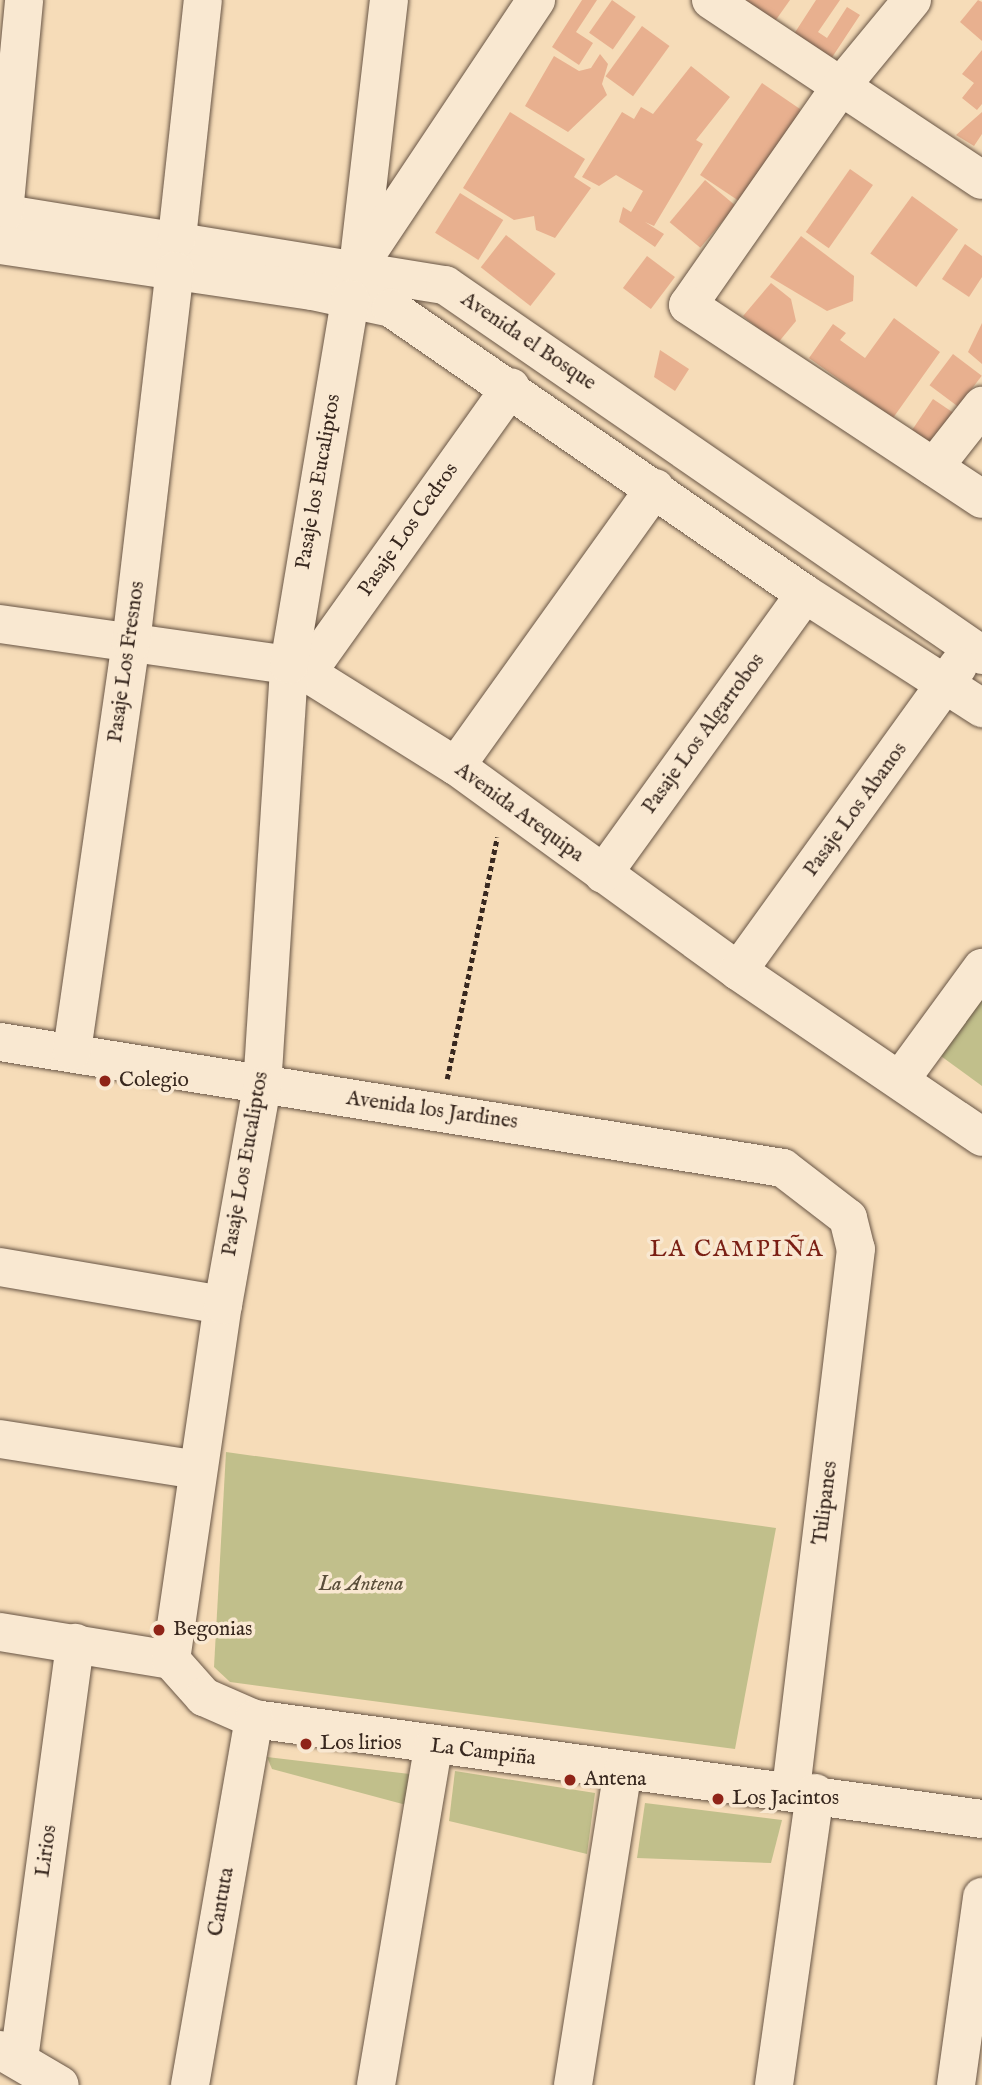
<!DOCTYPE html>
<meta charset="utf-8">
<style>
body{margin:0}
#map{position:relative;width:982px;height:2085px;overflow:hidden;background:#f6dcb8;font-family:"IM FELL English",serif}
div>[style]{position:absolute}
.green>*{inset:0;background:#c1bf8b}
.building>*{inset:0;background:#e8b08f;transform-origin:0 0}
.path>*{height:4.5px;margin-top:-2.25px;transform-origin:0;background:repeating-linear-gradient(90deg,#38281f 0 5px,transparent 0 8.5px)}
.roads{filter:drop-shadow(0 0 2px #685545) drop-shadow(0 0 2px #685545)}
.minor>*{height:38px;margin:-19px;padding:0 19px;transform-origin:19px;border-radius:19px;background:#f9e8d1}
.dots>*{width:19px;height:19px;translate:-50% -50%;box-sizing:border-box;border:4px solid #f9e8d1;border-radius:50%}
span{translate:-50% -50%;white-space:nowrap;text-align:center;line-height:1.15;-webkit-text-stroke:7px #f9e8d1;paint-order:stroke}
.street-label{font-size:21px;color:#38281f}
.poi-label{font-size:21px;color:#38281f}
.left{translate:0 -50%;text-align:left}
.park-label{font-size:21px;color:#5a4e3a;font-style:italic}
.quarter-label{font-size:24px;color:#7a1f14;letter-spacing:2px}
</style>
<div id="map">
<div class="green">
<i style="clip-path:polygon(982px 979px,982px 1086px,934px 1051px)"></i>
<i style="clip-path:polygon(226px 1452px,776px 1528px,735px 1749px,230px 1682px,214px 1667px)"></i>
<i style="clip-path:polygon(267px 1757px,418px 1775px,410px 1806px,272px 1769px)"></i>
<i style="clip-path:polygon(455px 1771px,595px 1793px,587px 1854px,449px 1821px)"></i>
<i style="clip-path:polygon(645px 1803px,782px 1820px,771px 1863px,637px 1858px)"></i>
</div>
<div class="building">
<i style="clip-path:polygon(582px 0,597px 0,576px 32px,593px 43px,579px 65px,552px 47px)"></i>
<i style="left:612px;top:0;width:29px;height:40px;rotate:35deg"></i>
<i style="clip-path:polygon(742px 0,790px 0,773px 24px)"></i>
<i style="clip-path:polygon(816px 0,840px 0,818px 32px,827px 38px,847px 7px,860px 15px,829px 62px,792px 37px)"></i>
<i style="clip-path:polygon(978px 0,982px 2px,982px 41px,960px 22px)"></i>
<i style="left:642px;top:26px;width:34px;height:62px;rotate:36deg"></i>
<i style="clip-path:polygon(982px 50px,982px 104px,977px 110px,962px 98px,974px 83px,962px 74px)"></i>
<i style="clip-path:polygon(600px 54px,608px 64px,602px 84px,607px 95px,568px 132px,525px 106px,554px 56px,579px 71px,591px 68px)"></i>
<i style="clip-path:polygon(691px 66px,730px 97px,696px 140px,703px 144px,654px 226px,645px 222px,664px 234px,655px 247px,619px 222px,623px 207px,631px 212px,643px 191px,616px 175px,599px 186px,582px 177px,622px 112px,634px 119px,641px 107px,653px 114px)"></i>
<i style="clip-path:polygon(762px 83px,800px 109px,797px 131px,739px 201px,700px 175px)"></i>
<i style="clip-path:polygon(510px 112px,585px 159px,574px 177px,591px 188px,555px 238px,536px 230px,534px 216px,514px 220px,463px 188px)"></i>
<i style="clip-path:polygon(982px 112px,982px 134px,974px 146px,956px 135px)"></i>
<i style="left:850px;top:169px;width:28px;height:77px;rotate:35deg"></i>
<i style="left:705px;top:180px;width:40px;height:55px;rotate:40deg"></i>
<i style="left:460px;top:193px;width:51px;height:47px;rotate:32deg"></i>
<i style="left:912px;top:196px;width:57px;height:71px;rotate:36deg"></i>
<i style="left:506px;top:235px;width:63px;height:41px;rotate:38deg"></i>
<i style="clip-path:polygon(801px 236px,854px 276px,853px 301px,827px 311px,770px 277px)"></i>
<i style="clip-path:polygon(965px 244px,982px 256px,982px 277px,969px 297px,942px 279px)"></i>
<i style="left:647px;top:256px;width:35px;height:40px;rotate:37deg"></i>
<i style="clip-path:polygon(771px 283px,791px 299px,796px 321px,777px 344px,743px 316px)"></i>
<i style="clip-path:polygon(894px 318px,940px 352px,893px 418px,809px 358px,833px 324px,846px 333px,840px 340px,865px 358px)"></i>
<i style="clip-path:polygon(982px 323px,982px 364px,968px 352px)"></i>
<i style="clip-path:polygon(660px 350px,689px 369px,675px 391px,654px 377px)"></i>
<i style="left:953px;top:354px;width:36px;height:39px;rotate:37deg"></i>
<i style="left:933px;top:399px;width:25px;height:44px;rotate:34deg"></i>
</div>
<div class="path">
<i style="left:447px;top:1079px;width:247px;rotate:-78.3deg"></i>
</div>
<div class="roads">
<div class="minor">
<i style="left:711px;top:0;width:325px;rotate:33.6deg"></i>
<i style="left:912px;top:0;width:112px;rotate:129.5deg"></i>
<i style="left:841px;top:86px;width:267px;rotate:124.9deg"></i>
<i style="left:688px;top:305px;width:352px;rotate:33.4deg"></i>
<i style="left:0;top:213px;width:451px;rotate:9.2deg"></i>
<i style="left:445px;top:285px;width:652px;rotate:34.57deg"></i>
<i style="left:4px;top:213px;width:214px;rotate:-84.6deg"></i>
<i style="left:177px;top:238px;width:239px;rotate:-83.8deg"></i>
<i style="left:0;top:245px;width:315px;rotate:8.4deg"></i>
<i style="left:312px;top:291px;width:81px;rotate:12.1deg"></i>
<i style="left:391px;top:308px;width:503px;rotate:34.64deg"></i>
<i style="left:805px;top:594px;width:211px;rotate:32.8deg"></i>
<i style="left:359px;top:259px;width:261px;rotate:-83.4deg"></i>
<i style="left:358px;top:267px;width:321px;rotate:-56.3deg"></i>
<i style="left:934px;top:467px;width:78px;rotate:-51.8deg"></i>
<i style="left:0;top:624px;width:292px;rotate:8.1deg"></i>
<i style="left:289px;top:665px;width:20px;rotate:24deg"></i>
<i style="left:307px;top:673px;width:176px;rotate:32deg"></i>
<i style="left:456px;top:766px;width:349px;rotate:36deg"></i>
<i style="left:738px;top:971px;width:295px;rotate:34.2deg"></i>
<i style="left:307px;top:673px;width:351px;rotate:-54.5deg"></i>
<i style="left:456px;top:766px;width:342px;rotate:-54.4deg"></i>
<i style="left:603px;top:874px;width:345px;rotate:-54.2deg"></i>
<i style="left:738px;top:971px;width:376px;rotate:-54.2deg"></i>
<i style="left:0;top:1042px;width:793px;rotate:9.14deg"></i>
<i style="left:783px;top:1168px;width:82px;rotate:37.6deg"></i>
<i style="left:848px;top:1218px;width:32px;rotate:76deg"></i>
<i style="left:856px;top:1249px;width:544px;rotate:96.86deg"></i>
<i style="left:72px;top:1051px;width:412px;rotate:-81.8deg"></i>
<i style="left:131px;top:643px;width:375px;rotate:-83.3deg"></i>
<i style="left:900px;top:1080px;width:139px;rotate:-53.8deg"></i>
<i style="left:0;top:1267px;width:226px;rotate:9.7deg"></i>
<i style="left:0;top:1439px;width:200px;rotate:8.9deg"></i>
<i style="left:0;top:1632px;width:173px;rotate:9.3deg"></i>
<i style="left:171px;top:1660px;width:359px;rotate:-81.7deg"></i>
<i style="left:223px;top:1305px;width:221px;rotate:-79.9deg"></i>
<i style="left:262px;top:1087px;width:423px;rotate:-86.3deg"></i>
<i style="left:289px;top:665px;width:371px;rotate:-80.5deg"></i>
<i style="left:171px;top:1660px;width:50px;rotate:48.3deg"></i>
<i style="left:204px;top:1697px;width:55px;rotate:23.7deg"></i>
<i style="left:254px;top:1719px;width:735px;rotate:7.82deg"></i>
<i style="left:0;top:2050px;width:69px;rotate:30.3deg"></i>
<i style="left:19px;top:2059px;width:420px;rotate:-82.3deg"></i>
<i style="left:190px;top:2085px;width:372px;rotate:-80.1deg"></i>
<i style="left:376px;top:2085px;width:343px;rotate:-80.4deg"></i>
<i style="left:573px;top:2085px;width:318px;rotate:-81deg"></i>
<i style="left:774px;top:2085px;width:295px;rotate:-82deg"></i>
<i style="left:956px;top:2085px;width:190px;rotate:-82.1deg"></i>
</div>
</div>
<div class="dots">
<i style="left:105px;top:1081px;background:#8f2418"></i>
<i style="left:159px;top:1630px;background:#8f2418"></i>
<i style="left:306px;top:1744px;background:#8f2418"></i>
<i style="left:570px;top:1780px;background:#8f2418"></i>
<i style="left:718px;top:1799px;background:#8f2418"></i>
</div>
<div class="street-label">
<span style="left:528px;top:342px;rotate:34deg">Avenida el Bosque</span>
<span style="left:319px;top:482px;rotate:-80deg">Pasaje los Eucaliptos</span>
<span style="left:409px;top:530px;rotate:-55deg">Pasaje Los Cedros</span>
<span style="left:127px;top:662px;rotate:-82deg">Pasaje Los Fresnos</span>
<span style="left:704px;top:734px;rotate:-54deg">Pasaje Los Algarrobos</span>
<span style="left:856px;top:810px;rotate:-54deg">Pasaje Los Abanos</span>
<span style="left:519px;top:813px;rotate:36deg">Avenida Arequipa</span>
<span style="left:432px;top:1111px;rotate:8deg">Avenida los Jardines</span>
<span style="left:246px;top:1164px;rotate:-80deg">Pasaje Los Eucaliptos</span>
<span style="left:826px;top:1503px;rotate:-83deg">Tulipanes</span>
<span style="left:483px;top:1753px;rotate:7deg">La Campiña</span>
<span style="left:47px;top:1851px;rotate:-82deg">Lirios</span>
<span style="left:222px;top:1902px;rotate:-80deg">Cantuta</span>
</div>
<div class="poi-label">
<span class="left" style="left:119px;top:1081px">Colegio</span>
<span class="left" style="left:173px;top:1630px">Begonias</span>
<span class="left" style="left:320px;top:1744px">Los lirios</span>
<span class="left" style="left:584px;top:1780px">Antena</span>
<span class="left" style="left:732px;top:1799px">Los Jacintos</span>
</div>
<div class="park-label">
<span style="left:361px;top:1585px">La Antena</span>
</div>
<div class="quarter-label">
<span style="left:737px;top:1250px">LA CAMPIÑA</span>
</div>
</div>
